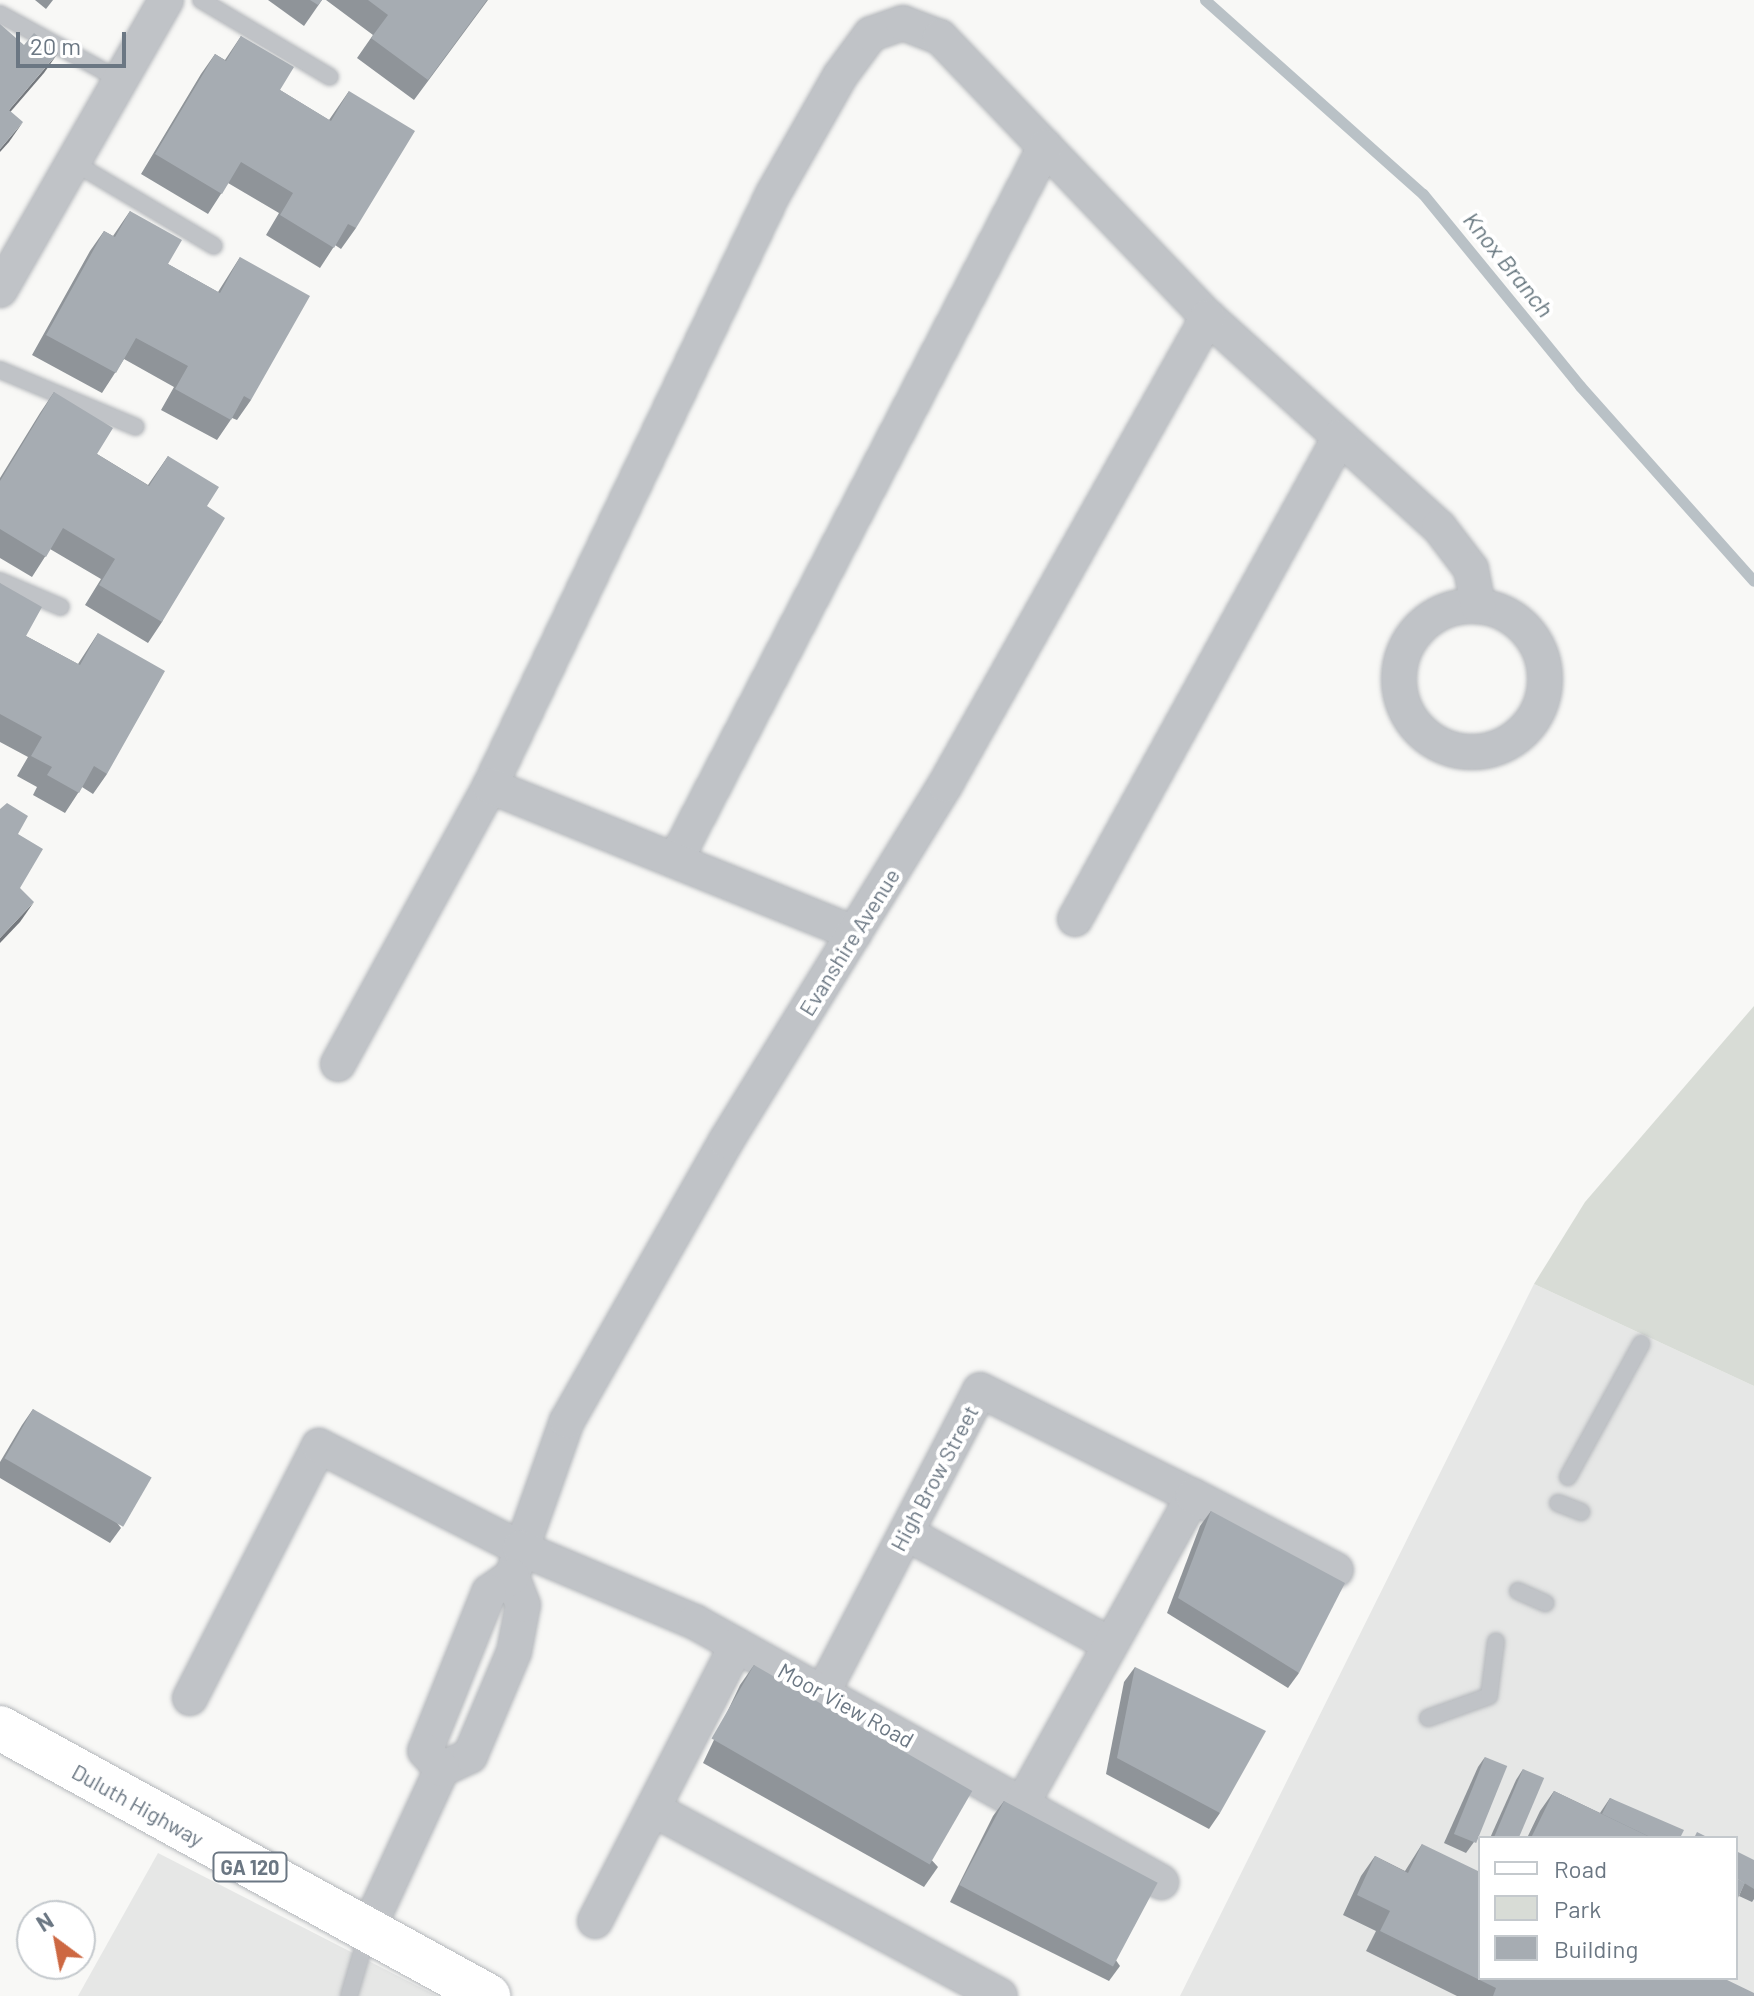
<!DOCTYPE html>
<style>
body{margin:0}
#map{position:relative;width:1754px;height:1996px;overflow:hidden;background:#f8f8f6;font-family:Barlow,sans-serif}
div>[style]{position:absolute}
.built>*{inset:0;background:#e6e7e6}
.green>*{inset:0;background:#d8dcd6}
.stream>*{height:11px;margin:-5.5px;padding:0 5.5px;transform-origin:5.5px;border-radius:5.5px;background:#b9c1c6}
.roads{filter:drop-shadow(0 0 2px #b4b7bb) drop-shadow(0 0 2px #b4b7bb)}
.service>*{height:16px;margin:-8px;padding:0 8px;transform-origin:8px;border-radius:8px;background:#c0c3c7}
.minor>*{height:34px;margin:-17px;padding:0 17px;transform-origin:17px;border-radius:17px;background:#c0c3c7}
.minor>.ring{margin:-17px;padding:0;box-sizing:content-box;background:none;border:34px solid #c0c3c7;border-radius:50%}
.primary>*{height:44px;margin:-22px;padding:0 22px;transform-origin:22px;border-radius:22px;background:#fff}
.wall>*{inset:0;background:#8f9499}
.shaded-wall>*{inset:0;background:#74787d}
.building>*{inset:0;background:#a6acb2;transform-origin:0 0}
span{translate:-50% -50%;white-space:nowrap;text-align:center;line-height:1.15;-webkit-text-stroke:8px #fff;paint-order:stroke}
.shield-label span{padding:2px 6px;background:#fff;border:2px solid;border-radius:6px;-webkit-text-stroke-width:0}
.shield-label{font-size:20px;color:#6b7783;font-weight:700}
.street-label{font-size:22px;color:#6b7783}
.water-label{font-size:24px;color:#67777f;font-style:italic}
.legend{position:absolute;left:1478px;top:1836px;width:260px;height:144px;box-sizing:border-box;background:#fff;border:2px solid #c4c9cd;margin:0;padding:10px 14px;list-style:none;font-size:24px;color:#6b7783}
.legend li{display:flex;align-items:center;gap:16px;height:40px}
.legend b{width:40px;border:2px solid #c4c9cd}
.north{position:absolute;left:16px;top:1900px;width:80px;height:80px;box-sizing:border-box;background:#fff;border:2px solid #c4c9cd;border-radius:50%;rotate:328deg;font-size:22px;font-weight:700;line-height:32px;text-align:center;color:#6b7783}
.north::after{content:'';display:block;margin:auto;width:28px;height:36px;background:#cd6842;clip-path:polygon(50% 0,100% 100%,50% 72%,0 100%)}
.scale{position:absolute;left:16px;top:32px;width:110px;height:36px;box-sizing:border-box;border:4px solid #6b7783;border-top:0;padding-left:10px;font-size:24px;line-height:28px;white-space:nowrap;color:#6b7783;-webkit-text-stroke:6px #fff;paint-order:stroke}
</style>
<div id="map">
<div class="built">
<i style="clip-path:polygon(evenodd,1534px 1284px,1754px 1386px,1754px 1996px,1180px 1996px,1534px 1284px,1480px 1838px,1736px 1838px,1736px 1978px,1480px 1978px,1480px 1838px)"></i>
<i style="clip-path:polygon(158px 1853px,437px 1996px,78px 1996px)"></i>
</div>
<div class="green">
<i style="clip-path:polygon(1754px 1006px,1754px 1386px,1534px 1284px,1585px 1202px)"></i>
</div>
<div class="stream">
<i style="left:1205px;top:0;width:292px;rotate:41.7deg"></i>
<i style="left:1423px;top:194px;width:248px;rotate:50.7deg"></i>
<i style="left:1580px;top:386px;width:261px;rotate:48.3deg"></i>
</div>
<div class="roads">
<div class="service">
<i style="left:201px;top:0;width:150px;rotate:30.8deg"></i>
<i style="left:0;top:14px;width:137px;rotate:28.8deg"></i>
<i style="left:73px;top:162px;width:164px;rotate:30.8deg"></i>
<i style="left:0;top:370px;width:147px;rotate:22.7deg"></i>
<i style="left:0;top:581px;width:66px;rotate:23.1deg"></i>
<i style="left:1568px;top:1477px;width:152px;rotate:-61.2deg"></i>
<i style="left:1558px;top:1503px;width:25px;rotate:21deg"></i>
<i style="left:1518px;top:1591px;width:30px;rotate:24deg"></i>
<i style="left:1428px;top:1718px;width:65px;rotate:-19.8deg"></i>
<i style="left:1489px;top:1696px;width:55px;rotate:-82.7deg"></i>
<i style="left:349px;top:1996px;width:68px;rotate:-73.7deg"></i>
</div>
<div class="minor">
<i style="left:0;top:290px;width:334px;rotate:-60.2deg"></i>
<i class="ring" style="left:1399px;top:606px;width:112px;height:112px"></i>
<i style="left:490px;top:786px;width:656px;rotate:-64.45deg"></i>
<i style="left:773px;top:194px;width:136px;rotate:-60.4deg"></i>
<i style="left:840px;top:76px;width:52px;rotate:-53.6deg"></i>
<i style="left:871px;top:34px;width:34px;rotate:-19deg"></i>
<i style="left:903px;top:23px;width:40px;rotate:21deg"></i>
<i style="left:940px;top:37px;width:388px;rotate:46.3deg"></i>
<i style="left:1208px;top:317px;width:312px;rotate:42.3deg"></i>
<i style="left:1439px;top:527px;width:53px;rotate:52.7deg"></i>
<i style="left:1471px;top:569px;width:38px;rotate:79deg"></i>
<i style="left:677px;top:857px;width:800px;rotate:-62.6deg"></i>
<i style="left:1075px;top:919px;width:550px;rotate:-61.2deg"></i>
<i style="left:338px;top:1064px;width:317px;rotate:-61.3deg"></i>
<i style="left:490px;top:786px;width:393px;rotate:22deg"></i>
<i style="left:906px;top:1533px;width:232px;rotate:28.6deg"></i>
<i style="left:512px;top:1576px;width:164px;rotate:-70.5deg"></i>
<i style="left:567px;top:1421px;width:322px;rotate:-60.4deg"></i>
<i style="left:726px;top:1141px;width:418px;rotate:-58.4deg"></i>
<i style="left:945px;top:785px;width:537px;rotate:-60.67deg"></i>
<i style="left:823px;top:1692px;width:340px;rotate:-62.5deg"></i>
<i style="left:980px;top:1390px;width:238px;rotate:26.5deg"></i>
<i style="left:190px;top:1698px;width:283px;rotate:-62.9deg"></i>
<i style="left:319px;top:1446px;width:225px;rotate:26.9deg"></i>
<i style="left:520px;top:1548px;width:190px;rotate:22.9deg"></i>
<i style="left:695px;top:1622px;width:534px;rotate:29.16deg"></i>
<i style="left:1023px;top:1802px;width:350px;rotate:-60.9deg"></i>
<i style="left:1193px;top:1496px;width:161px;rotate:27.4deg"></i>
<i style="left:653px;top:1809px;width:394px;rotate:28.3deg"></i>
<i style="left:595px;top:1921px;width:310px;rotate:-62.8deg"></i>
<i style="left:368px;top:1929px;width:176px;rotate:-65.2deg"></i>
<i style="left:442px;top:1769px;width:31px;rotate:-25deg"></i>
<i style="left:470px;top:1756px;width:113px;rotate:-67.1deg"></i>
<i style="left:514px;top:1652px;width:48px;rotate:-79.2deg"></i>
<i style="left:523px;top:1605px;width:31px;rotate:-111deg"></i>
<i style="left:512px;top:1576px;width:28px;rotate:145deg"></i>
<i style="left:489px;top:1592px;width:171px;rotate:111.9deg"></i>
<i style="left:425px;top:1751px;width:25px;rotate:47deg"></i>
</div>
<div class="primary">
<i style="left:0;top:1728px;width:557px;rotate:28.77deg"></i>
</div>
</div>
<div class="wall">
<i style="clip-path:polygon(35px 0,53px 0,46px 9px)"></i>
<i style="clip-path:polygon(268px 0,322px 0,304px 26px)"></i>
<i style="clip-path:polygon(326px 0,488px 0,414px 100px,357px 58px,373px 35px)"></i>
<i style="clip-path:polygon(241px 36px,280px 90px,329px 120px,349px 91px,356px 228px,341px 249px,335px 245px,320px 268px,266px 235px,279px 213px,228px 183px,208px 214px,141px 174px,201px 74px,215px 54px,225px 60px)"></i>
<i style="clip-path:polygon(130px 211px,168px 264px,218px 292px,240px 257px,251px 400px,237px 420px,232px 418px,217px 440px,161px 410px,174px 387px,124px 359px,102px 393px,32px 355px,90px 251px,104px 231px,113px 236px)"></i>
<i style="clip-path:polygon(54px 392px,97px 454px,148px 485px,168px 456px,207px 506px,162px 622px,148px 643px,85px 605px,101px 579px,50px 549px,32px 577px,0 558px,0 478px,40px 413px)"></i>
<i style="clip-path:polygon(0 583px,26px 636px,78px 664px,98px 633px,107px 774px,93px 794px,82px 787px,65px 813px,33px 795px,37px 787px,17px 776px,28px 757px,0 742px)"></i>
<i style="clip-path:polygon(33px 1409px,121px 1528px,110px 1543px,0 1478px,0 1462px,22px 1425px)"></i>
<i style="clip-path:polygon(1211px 1511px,1299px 1673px,1288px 1688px,1167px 1613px,1200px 1526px)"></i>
<i style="clip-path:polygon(754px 1665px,938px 1867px,924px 1887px,703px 1763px,740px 1685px)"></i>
<i style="clip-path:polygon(1135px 1667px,1220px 1813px,1209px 1829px,1106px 1774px,1124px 1682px)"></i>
<i style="clip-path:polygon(1485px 1757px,1474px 1842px,1466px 1853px,1444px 1843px,1478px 1767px)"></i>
<i style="clip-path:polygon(1523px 1769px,1518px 1838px,1490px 1838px,1516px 1780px)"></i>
<i style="clip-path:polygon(1554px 1791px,1600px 1813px,1610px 1798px,1680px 1838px,1527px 1838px,1540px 1811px)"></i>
<i style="clip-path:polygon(1004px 1801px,1120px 1966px,1109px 1981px,950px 1902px,993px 1816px)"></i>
<i style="clip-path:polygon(1422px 1844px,1480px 1978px,1754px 1996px,1457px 1996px,1366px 1951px,1376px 1931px,1343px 1915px,1361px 1876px,1375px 1856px,1405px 1871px)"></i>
<i style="clip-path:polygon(1754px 1860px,1754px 1899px,1752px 1902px,1739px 1896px)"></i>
</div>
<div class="shaded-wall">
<i style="clip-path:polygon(58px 53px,44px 73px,0 124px,9px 110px)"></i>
<i style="clip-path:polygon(23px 122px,9px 142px,0 152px,0 149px)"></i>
<i style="clip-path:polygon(34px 902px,20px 922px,0 943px,0 938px)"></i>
</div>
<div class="building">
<i style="clip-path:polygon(310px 0,322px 0,318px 5px)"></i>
<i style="clip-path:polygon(368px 0,487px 0,428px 80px,371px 38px,388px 15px)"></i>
<i style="clip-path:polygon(0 24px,24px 45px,34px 33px,58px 53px,9px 110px,23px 122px,0 149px)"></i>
<i style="clip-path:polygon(241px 36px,294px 67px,280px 90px,331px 121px,349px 91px,415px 131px,356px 228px,348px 224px,334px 248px,280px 215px,293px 193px,241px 162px,222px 194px,155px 154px,215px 54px,226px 61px)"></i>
<i style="clip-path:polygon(130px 211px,182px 240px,168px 264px,220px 293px,240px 257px,310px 296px,251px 400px,244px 396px,231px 420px,175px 389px,188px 366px,136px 338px,116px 373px,46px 335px,104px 231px,115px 237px)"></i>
<i style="clip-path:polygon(54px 392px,113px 428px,97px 454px,149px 486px,168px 456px,219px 487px,207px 506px,225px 518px,162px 622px,99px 585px,115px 559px,63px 528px,46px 557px,0 529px,0 481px)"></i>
<i style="clip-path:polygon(0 583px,42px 607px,26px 636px,80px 665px,98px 633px,165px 671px,107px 774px,94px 766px,79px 793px,47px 775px,52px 767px,31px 756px,42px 737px,0 714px)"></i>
<i style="clip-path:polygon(7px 803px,28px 816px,18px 834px,43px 849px,20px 888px,34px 902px,0 938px,0 809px)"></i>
<i style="left:33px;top:1409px;width:137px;height:57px;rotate:30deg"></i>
<i style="clip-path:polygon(1211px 1511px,1345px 1583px,1299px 1673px,1178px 1598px)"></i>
<i style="left:754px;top:1665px;width:252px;height:85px;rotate:30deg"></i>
<i style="clip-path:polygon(1135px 1667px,1266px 1731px,1220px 1813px,1117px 1758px)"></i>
<i style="left:1485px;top:1757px;width:24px;height:83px;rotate:22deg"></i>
<i style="left:1523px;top:1769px;width:23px;height:75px;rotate:23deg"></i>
<i style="clip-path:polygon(1554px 1791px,1652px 1838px,1531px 1838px)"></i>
<i style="clip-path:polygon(1610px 1798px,1684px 1830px,1680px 1838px,1652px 1838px,1602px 1814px)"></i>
<i style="left:1004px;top:1801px;width:174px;height:95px;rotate:28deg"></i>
<i style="clip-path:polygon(1697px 1832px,1709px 1838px,1694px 1838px)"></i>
<i style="clip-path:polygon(1422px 1844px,1480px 1872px,1480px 1978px,1723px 1978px,1754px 1993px,1754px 1996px,1493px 1996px,1496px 1988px,1380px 1931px,1390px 1911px,1357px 1895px,1375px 1856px,1408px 1873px)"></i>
<i style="clip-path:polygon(1736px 1851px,1754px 1860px,1754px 1889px,1736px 1878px)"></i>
<i style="clip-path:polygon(1736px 1878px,1745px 1883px,1736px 1902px)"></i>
</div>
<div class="shield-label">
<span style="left:250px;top:1867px">GA 120</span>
</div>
<div class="street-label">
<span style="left:849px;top:942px;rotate:-58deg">Evanshire Avenue</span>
<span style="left:934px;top:1478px;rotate:-62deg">High Brow Street</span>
<span style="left:846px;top:1705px;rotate:29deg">Moor View Road</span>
<span style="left:138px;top:1805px;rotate:29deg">Duluth Highway</span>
</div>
<div class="water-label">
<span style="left:1509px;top:264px;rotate:51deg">Knox Branch</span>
</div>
<ul class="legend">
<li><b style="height:10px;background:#fff"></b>Road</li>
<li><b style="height:22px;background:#d8dcd6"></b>Park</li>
<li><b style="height:22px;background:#a6acb2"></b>Building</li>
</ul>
<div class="north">N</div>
<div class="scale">20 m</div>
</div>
